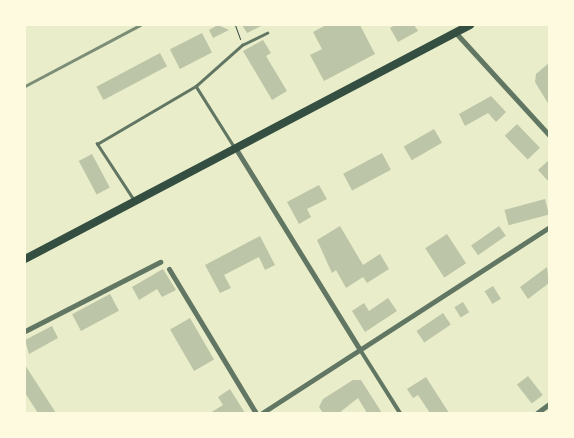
<!DOCTYPE html>
<style>
body{margin:0}
#map{position:relative;width:574px;height:438px;overflow:hidden;background:#e9edc9;font-family:Manrope,sans-serif}
div>[style]{position:absolute}
.building>*{inset:0;background:#bcc5a7;transform-origin:0 0}
.path>*{height:1px;margin:-0.5px;padding:0 0.5px;transform-origin:0.5px;border-radius:0.5px;background:#344e41}
.service>*{height:2.5px;margin:-1.25px;padding:0 1.25px;transform-origin:1.25px;border-radius:1.25px;background:#617663}
.pedestrian>*{height:4px;margin:-2px;padding:0 2px;transform-origin:2px;border-radius:2px;background:#617663}
.minor>*{height:5px;margin:-2.5px;padding:0 2.5px;transform-origin:2.5px;border-radius:2.5px;background:#617663}
.primary>*{height:8px;margin:-4px;padding:0 4px;transform-origin:4px;border-radius:4px;background:#344e41}
.rail>*{height:2.5px;margin:-1.25px;padding:0 1.25px;transform-origin:1.25px;border-radius:1.25px;background:#7c8e77}
span{translate:-50% -50%;white-space:nowrap;text-align:center;line-height:1.15;-webkit-text-stroke:4px #fefae0;paint-order:stroke}
.frame{position:absolute;inset:0;border:26px solid #fefae0;pointer-events:none}
</style>
<div id="map">
<div class="building">
<i style="clip-path:polygon(218px 25px,229px 30px,213px 38px,209px 30px)"></i>
<i style="clip-path:polygon(242px 25px,263px 25px,247px 33px)"></i>
<i style="clip-path:polygon(326px 25px,360px 25px,375px 54px,324px 81px,310px 55px,322px 49px,313px 32px)"></i>
<i style="clip-path:polygon(395px 25px,414px 25px,418px 31px,398px 42px,390px 28px)"></i>
<i style="left:202px;top:33px;width:22px;height:36px;rotate:63deg"></i>
<i style="clip-path:polygon(263px 40px,271px 53px,266px 56px,287px 91px,272px 100px,243px 51px)"></i>
<i style="left:160px;top:53px;width:15px;height:72px;rotate:62deg"></i>
<i style="clip-path:polygon(549px 63px,549px 105px,535px 82px,536px 74px)"></i>
<i style="clip-path:polygon(491px 96px,506px 112px,496px 122px,488px 113px,465px 126px,459px 114px)"></i>
<i style="left:517px;top:124px;width:33px;height:17px;rotate:46deg"></i>
<i style="left:434px;top:129px;width:16px;height:35px;rotate:60deg"></i>
<i style="left:382px;top:153px;width:19px;height:44px;rotate:62deg"></i>
<i style="left:92px;top:154px;width:38px;height:15px;rotate:62deg"></i>
<i style="clip-path:polygon(549px 160px,549px 182px,538px 170px)"></i>
<i style="clip-path:polygon(319px 185px,327px 199px,307px 209px,311px 217px,299px 224px,287px 202px)"></i>
<i style="left:545px;top:199px;width:16px;height:42px;rotate:75deg"></i>
<i style="clip-path:polygon(340px 226px,363px 265px,380px 254px,389px 269px,367px 283px,363px 277px,346px 288px,336px 270px,332px 273px,317px 240px)"></i>
<i style="left:499px;top:226px;width:12px;height:34px;rotate:55deg"></i>
<i style="left:447px;top:234px;width:35px;height:26px;rotate:57deg"></i>
<i style="clip-path:polygon(260px 236px,275px 265px,265px 270px,259px 257px,224px 275px,231px 288px,220px 293px,205px 265px)"></i>
<i style="clip-path:polygon(547px 267px,549px 283px,528px 299px,520px 287px)"></i>
<i style="clip-path:polygon(163px 269px,176px 290px,162px 297px,157px 289px,139px 300px,132px 287px)"></i>
<i style="left:493px;top:286px;width:15px;height:10px;rotate:58deg"></i>
<i style="left:110px;top:294px;width:19px;height:43px;rotate:62deg"></i>
<i style="clip-path:polygon(388px 298px,397px 311px,365px 332px,352px 311px,364px 303px,369px 311px)"></i>
<i style="left:463px;top:302px;width:12px;height:10px;rotate:59deg"></i>
<i style="left:443px;top:313px;width:14px;height:32px;rotate:56deg"></i>
<i style="left:190px;top:318px;width:48px;height:23px;rotate:60deg"></i>
<i style="clip-path:polygon(52px 326px,58px 338px,29px 354px,25px 340px)"></i>
<i style="clip-path:polygon(25px 365px,56px 413px,38px 413px,25px 393px)"></i>
<i style="left:528px;top:376px;width:24px;height:14px;rotate:52deg"></i>
<i style="clip-path:polygon(426px 377px,449px 413px,430px 413px,418px 395px,413px 398px,407px 389px)"></i>
<i style="clip-path:polygon(353px 380px,361px 380px,382px 413px,367px 413px,358px 398px,339px 413px,323px 413px,319px 407px,323px 399px)"></i>
<i style="clip-path:polygon(230px 389px,245px 413px,210px 413px,223px 405px,218px 397px)"></i>
</div>
<div class="path">
<i style="left:235px;top:25px;width:15px;rotate:70deg"></i>
</div>
<div class="service">
<i style="left:196px;top:86px;width:73px;rotate:57.8deg"></i>
<i style="left:133px;top:199px;width:66px;rotate:-123.2deg"></i>
<i style="left:97px;top:144px;width:115px;rotate:-30.4deg"></i>
<i style="left:196px;top:86px;width:62px;rotate:-41.7deg"></i>
<i style="left:242px;top:45px;width:28px;rotate:-26deg"></i>
</div>
<div class="pedestrian">
<i style="left:359px;top:348px;width:77px;rotate:57.8deg"></i>
</div>
<div class="minor">
<i style="left:455px;top:32px;width:139px;rotate:47.6deg"></i>
<i style="left:236px;top:149px;width:234px;rotate:58.3deg"></i>
<i style="left:169px;top:269px;width:168px;rotate:58.9deg"></i>
<i style="left:25px;top:331px;width:152px;rotate:-27.1deg"></i>
<i style="left:262px;top:413px;width:342px;rotate:-32.9deg"></i>
<i style="left:537px;top:413px;width:15px;rotate:-37deg"></i>
</div>
<div class="primary">
<i style="left:25px;top:259px;width:503px;rotate:-27.74deg"></i>
</div>
<div class="rail">
<i style="left:25px;top:86px;width:130px;rotate:-27.9deg"></i>
</div>
<div class="frame"></div>
</div>
